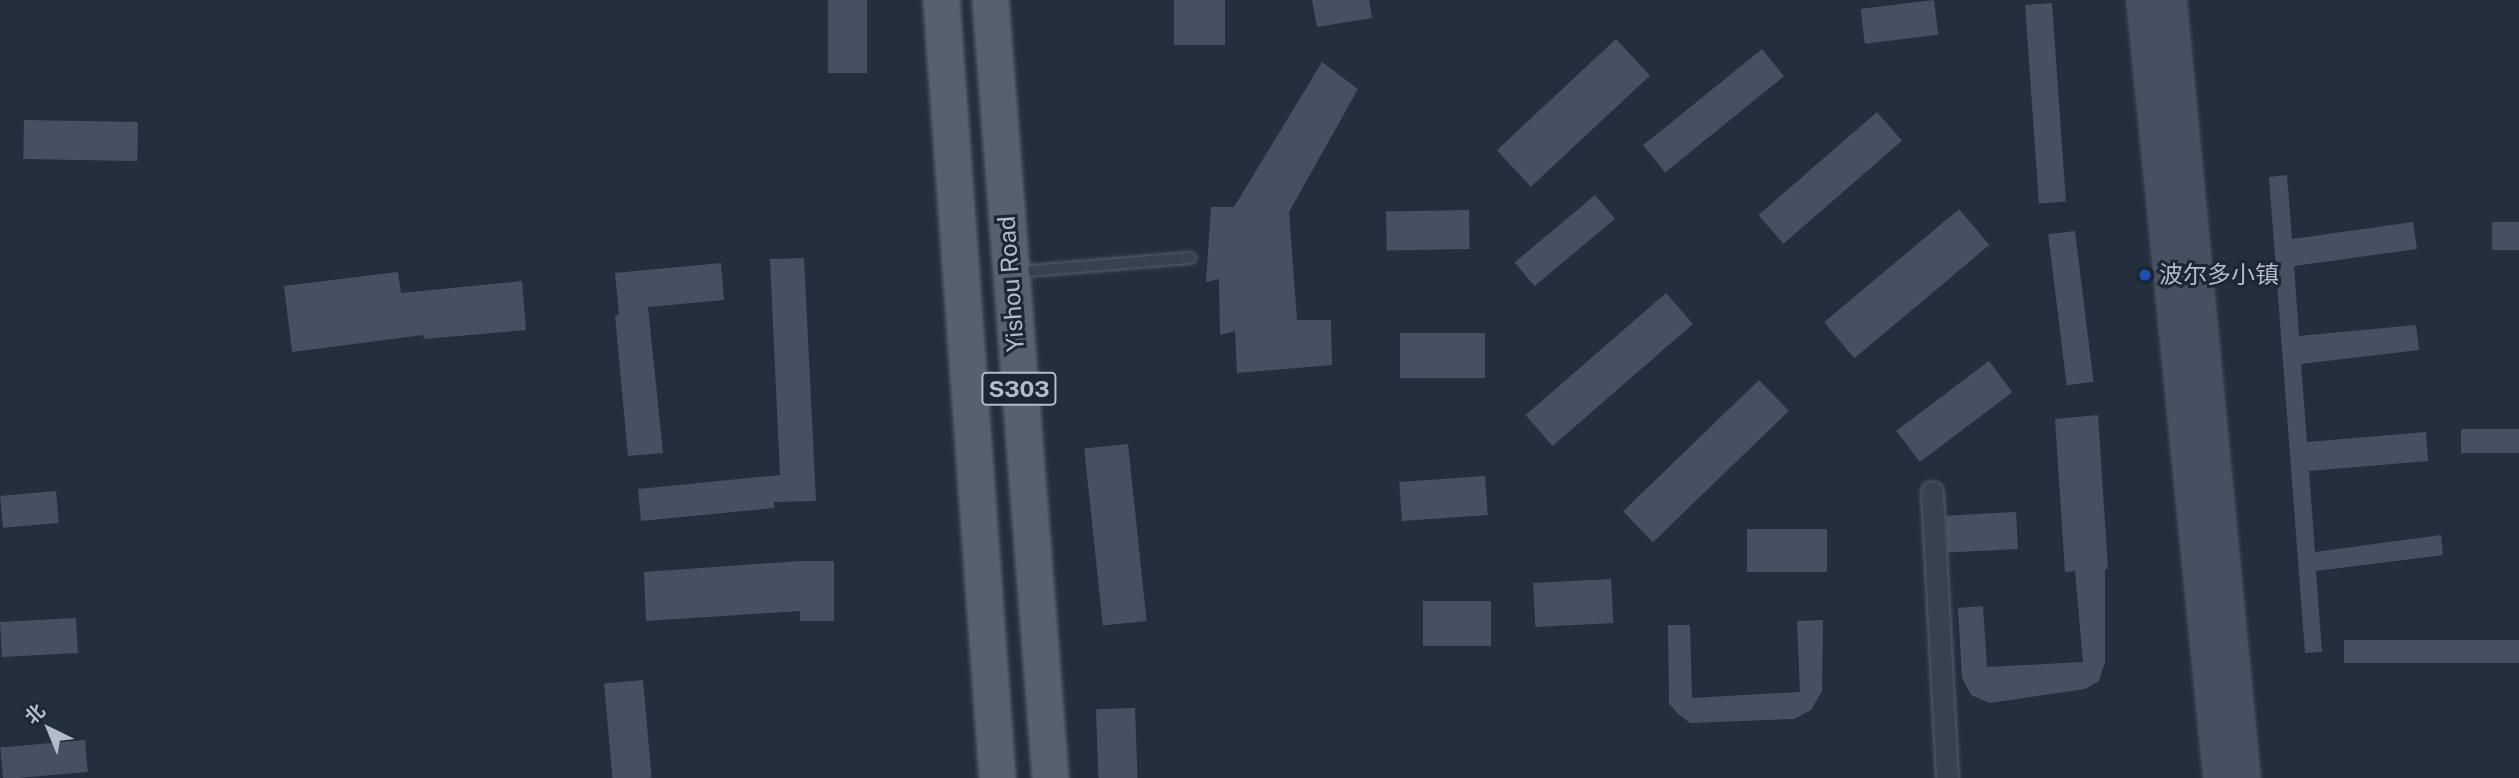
<!DOCTYPE html>
<meta charset="utf-8">
<style>
body{margin:0}
#map{position:relative;width:2519px;height:778px;overflow:hidden;background:#242f3e;font-family:"Public Sans","Noto Sans SC",sans-serif}
div>[style]{position:absolute}
.building>*{inset:0;background:#455162;transform-origin:0 0}
.roads{filter:drop-shadow(0 0 2px #565f6c) drop-shadow(0 0 2px #565f6c)}
.lane>*{height:10px;margin:-5px;padding:0 5px;transform-origin:5px;border-radius:5px;background:#38414e}
.street>*{height:21px;margin:-10.5px;padding:0 10.5px;transform-origin:10.5px;border-radius:10.5px;background:#38414e}
.secondary>*{height:32px;margin:-16px;padding:0 16px;transform-origin:16px;border-radius:16px;background:#465061}
.primary>*{height:35px;margin:-17.5px;padding:0 17.5px;transform-origin:17.5px;border-radius:17.5px;background:#56606e}
.dots>*{width:19px;height:19px;translate:-50% -50%;box-sizing:border-box;border:4px solid #1d2633;border-radius:50%}
span{translate:-50% -50%;white-space:nowrap;text-align:center;line-height:1.15;-webkit-text-stroke:6px #1d2633;paint-order:stroke}
.shield-label span{padding:2px 5px;background:#1d2633;border:2px solid;border-radius:5px;-webkit-text-stroke-width:0}
.shield-label{font-size:23px;color:#b4bcc9;font-weight:700}
.poi-label{font-size:24px;color:#b4bcc9}
.left{translate:0 -50%;text-align:left}
.street-label{font-size:24px;color:#b4bcc9}
.north{position:absolute;left:14px;top:694px;width:70px;height:70px;-webkit-text-stroke:5px #1d2633;paint-order:stroke;rotate:317deg;font-size:19px;font-weight:700;line-height:28px;text-align:center;color:#b4bcc9}
.north::after{content:'';display:block;margin:auto;width:24px;height:32px;background:#b4bcc9;clip-path:polygon(50% 0,100% 100%,50% 72%,0 100%)}
</style>
<div id="map">
<div class="building">
<i style="left:828px;top:0;width:39px;height:73px"></i>
<i style="left:1174px;top:0;width:51px;height:45px"></i>
<i style="clip-path:polygon(1312px 0,1369px 0,1372px 18px,1317px 27px)"></i>
<i style="left:1934px;top:0;width:35px;height:74px;rotate:83deg"></i>
<i style="left:2052px;top:3px;width:199px;height:27px;rotate:86deg"></i>
<i style="left:1616px;top:39px;width:50px;height:163px;rotate:47deg"></i>
<i style="left:1762px;top:49px;width:35px;height:153px;rotate:51deg"></i>
<i style="clip-path:polygon(1322px 62px,1358px 89px,1289px 212px,1297px 320px,1331px 320px,1332px 365px,1237px 373px,1235px 331px,1220px 335px,1219px 279px,1206px 282px,1211px 207px,1234px 207px)"></i>
<i style="left:1877px;top:112px;width:38px;height:157px;rotate:49deg"></i>
<i style="left:24px;top:120px;width:114px;height:39px;rotate:1deg"></i>
<i style="clip-path:polygon(2287px 175px,2292px 239px,2413px 222px,2417px 249px,2294px 266px,2299px 336px,2416px 325px,2419px 350px,2301px 364px,2307px 442px,2426px 432px,2428px 461px,2309px 471px,2315px 552px,2441px 535px,2443px 555px,2316px 571px,2322px 652px,2305px 653px,2269px 177px)"></i>
<i style="left:1595px;top:195px;width:31px;height:105px;rotate:50deg"></i>
<i style="left:1959px;top:209px;width:47px;height:176px;rotate:50deg"></i>
<i style="left:1469px;top:210px;width:39px;height:83px;rotate:89deg"></i>
<i style="left:2519px;top:222px;width:28px;height:27px;rotate:90deg"></i>
<i style="left:2075px;top:231px;width:152px;height:27px;rotate:83deg"></i>
<i style="clip-path:polygon(804px 258px,816px 501px,774px 502px,774px 508px,641px 521px,638px 489px,780px 475px,770px 259px)"></i>
<i style="clip-path:polygon(721px 263px,724px 300px,648px 307px,663px 453px,628px 456px,615px 315px,619px 315px,615px 273px)"></i>
<i style="clip-path:polygon(398px 272px,401px 293px,522px 281px,526px 330px,424px 339px,423px 335px,292px 352px,284px 286px)"></i>
<i style="left:1666px;top:293px;width:41px;height:186px;rotate:49deg"></i>
<i style="left:1400px;top:333px;width:85px;height:45px"></i>
<i style="left:1989px;top:361px;width:39px;height:116px;rotate:53deg"></i>
<i style="left:1759px;top:380px;width:43px;height:189px;rotate:46deg"></i>
<i style="clip-path:polygon(2098px 415px,2108px 569px,2105px 569px,2105px 662px,2099px 681px,2085px 689px,1989px 703px,1971px 695px,1962px 678px,1958px 608px,1983px 606px,1987px 667px,2083px 662px,2075px 571px,2065px 572px,2055px 419px)"></i>
<i style="left:2519px;top:429px;width:24px;height:58px;rotate:90deg"></i>
<i style="left:1128px;top:444px;width:178px;height:44px;rotate:84deg"></i>
<i style="left:1485px;top:476px;width:39px;height:86px;rotate:86deg"></i>
<i style="left:56px;top:491px;width:32px;height:56px;rotate:85deg"></i>
<i style="left:2016px;top:512px;width:37px;height:70px;rotate:87deg"></i>
<i style="left:1827px;top:529px;width:43px;height:80px;rotate:90deg"></i>
<i style="clip-path:polygon(801px 561px,834px 561px,834px 621px,800px 621px,800px 611px,646px 621px,644px 572px)"></i>
<i style="left:1611px;top:579px;width:44px;height:78px;rotate:87deg"></i>
<i style="left:1491px;top:601px;width:45px;height:68px;rotate:90deg"></i>
<i style="left:76px;top:618px;width:35px;height:76px;rotate:87deg"></i>
<i style="clip-path:polygon(1823px 620px,1822px 691px,1811px 710px,1794px 719px,1690px 723px,1677px 713px,1669px 703px,1668px 625px,1690px 625px,1692px 698px,1800px 692px,1797px 621px)"></i>
<i style="left:2519px;top:640px;width:23px;height:175px;rotate:90deg"></i>
<i style="left:643px;top:680px;width:98px;height:39px;rotate:85deg"></i>
<i style="left:1135px;top:708px;width:70px;height:39px;rotate:88deg"></i>
<i style="left:85px;top:740px;width:32px;height:85px;rotate:85deg"></i>
</div>
<div class="roads">
<div class="lane">
<i style="left:1015px;top:272px;width:176px;rotate:-4.6deg"></i>
</div>
<div class="street">
<i style="left:1932px;top:492px;width:286px;rotate:87deg"></i>
</div>
<div class="secondary">
<i style="left:2144px;top:0;width:782px;rotate:84.35deg"></i>
<i style="left:2169px;top:0;width:782px;rotate:84.57deg"></i>
</div>
<div class="primary">
<i style="left:941px;top:0;width:780px;rotate:85.88deg"></i>
<i style="left:990px;top:0;width:780px;rotate:85.59deg"></i>
</div>
</div>
<div class="dots">
<i style="left:2145px;top:275px;background:#1a4fb4"></i>
</div>
<div class="shield-label">
<span style="left:1019px;top:389px">S303</span>
</div>
<div class="poi-label">
<span class="left" style="left:2159px;top:275px">波尔多小镇</span>
</div>
<div class="street-label">
<span style="left:1011px;top:284px;rotate:-94deg">Yishou Road</span>
</div>
<div class="north">北</div>
</div>
